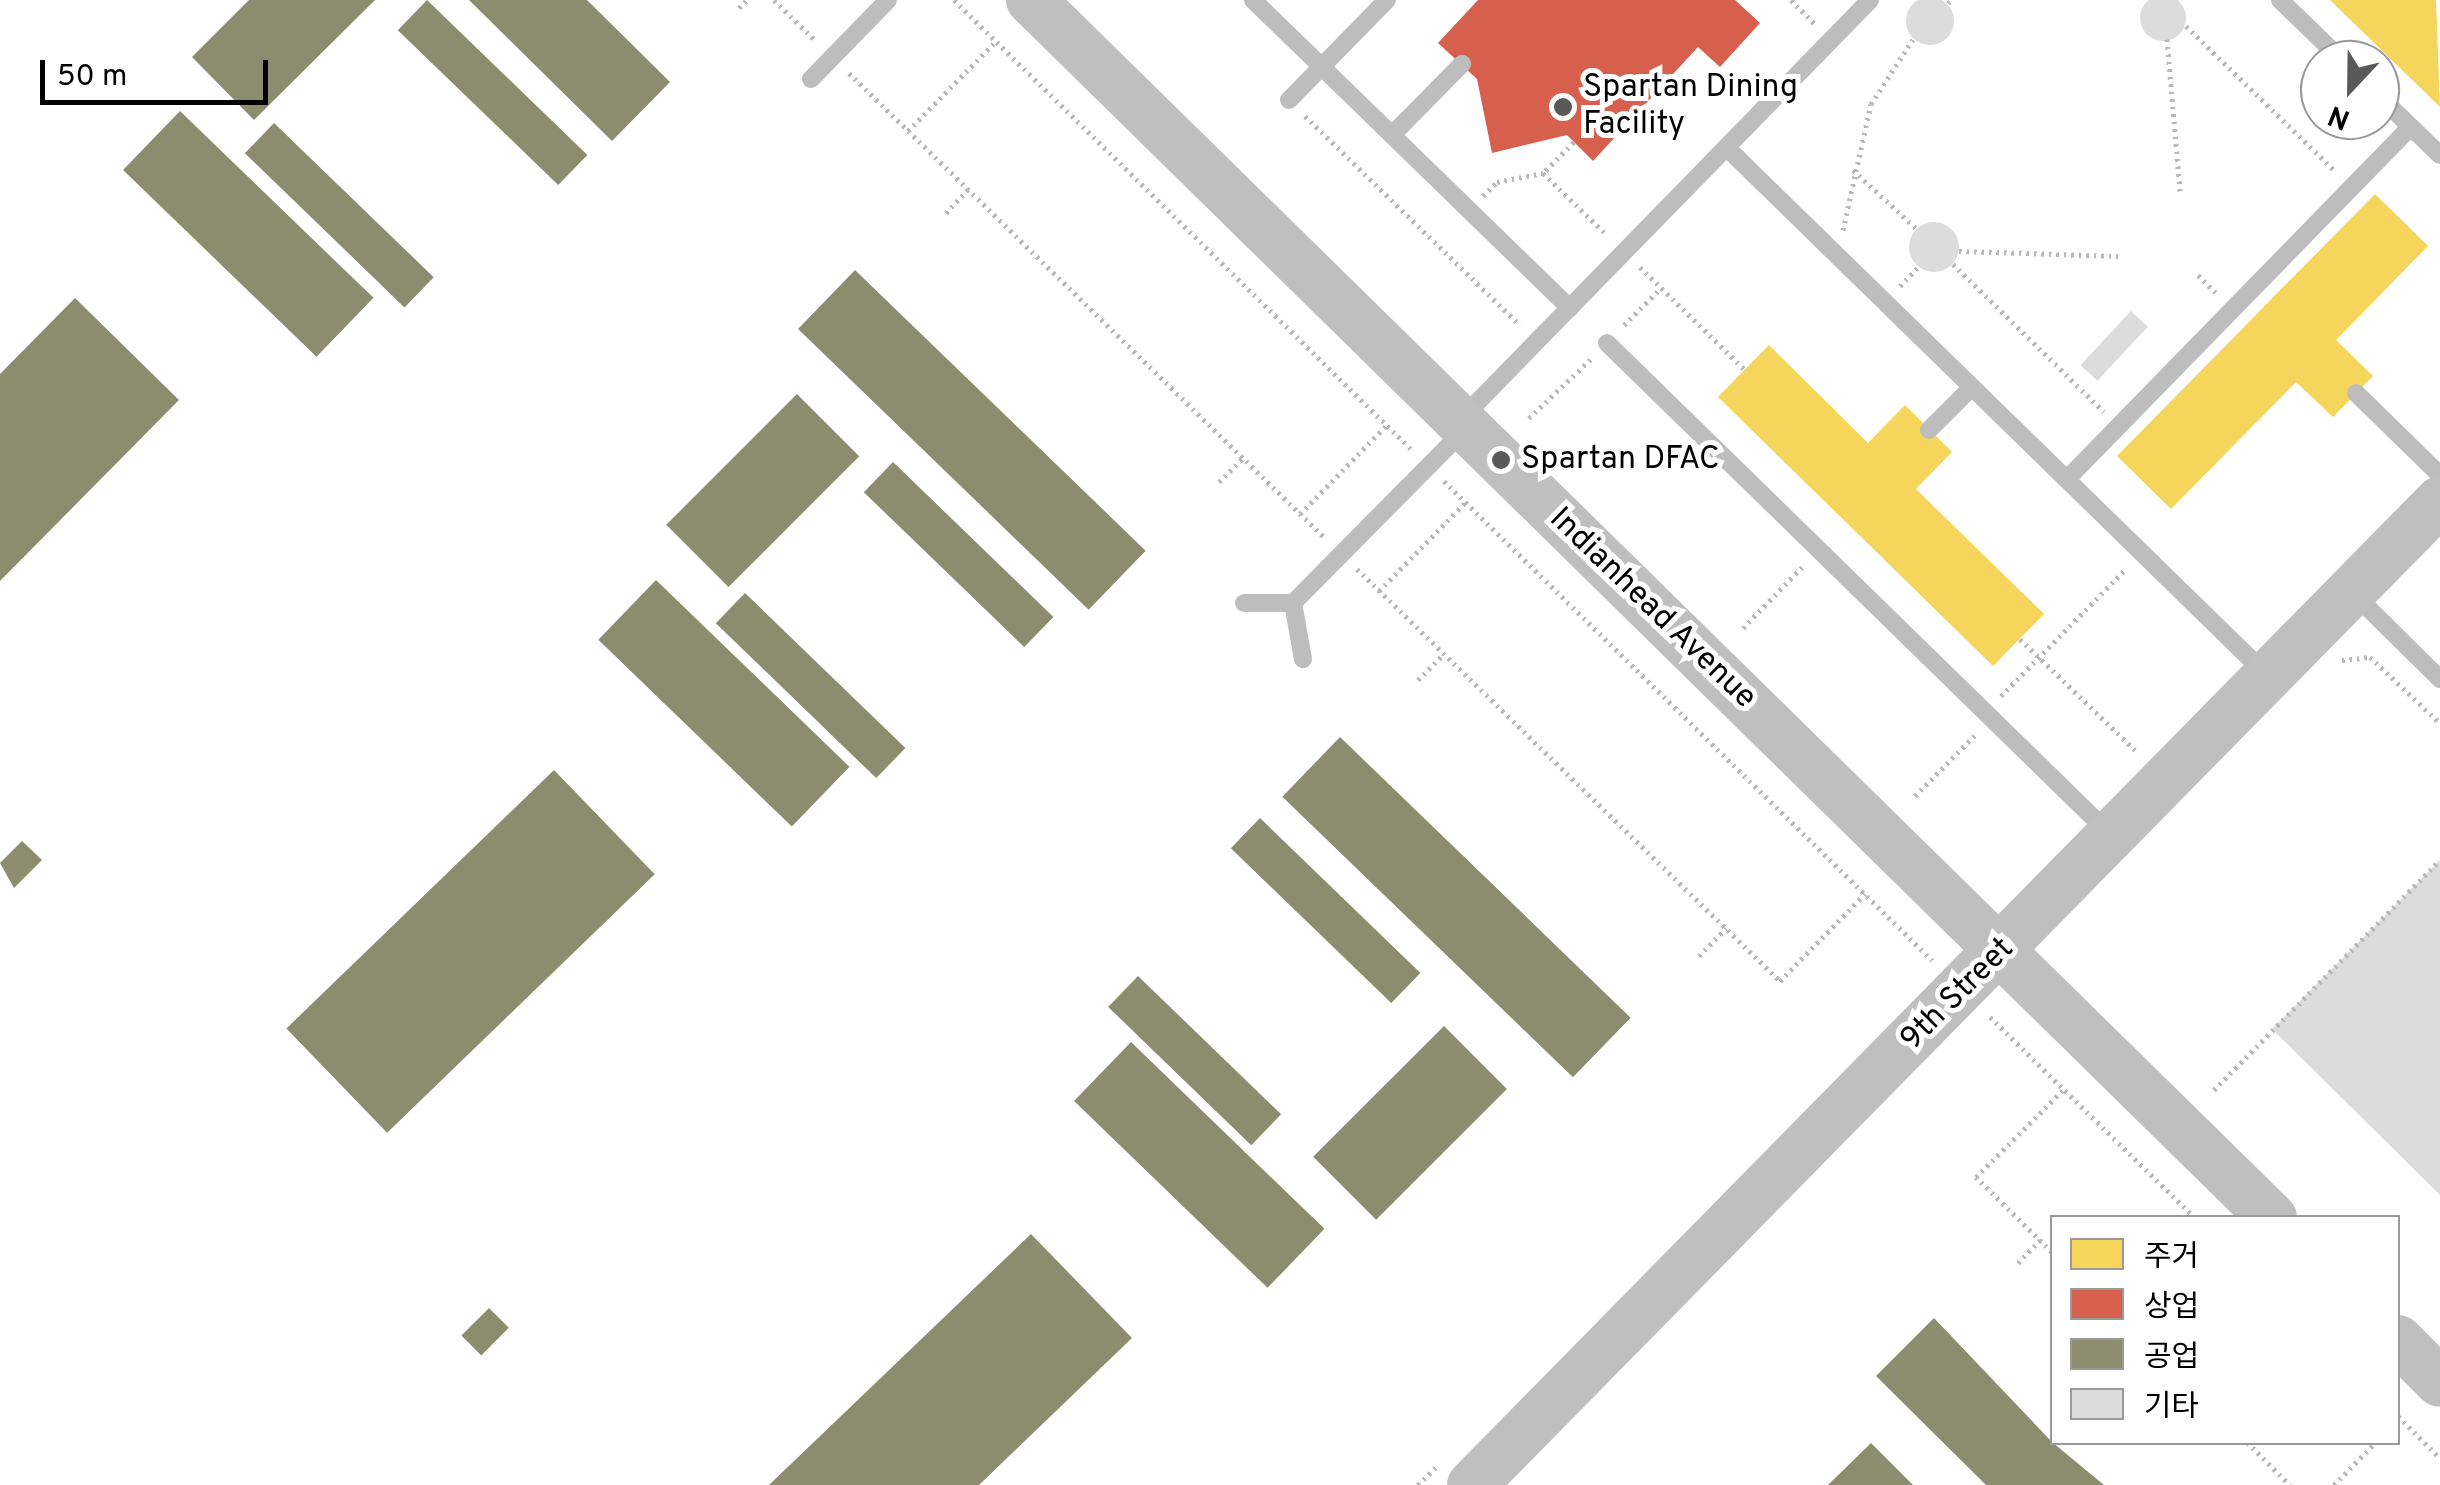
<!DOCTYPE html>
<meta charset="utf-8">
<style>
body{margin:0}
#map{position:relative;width:2440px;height:1485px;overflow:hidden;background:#fff;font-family:Overpass,"Noto Sans KR",sans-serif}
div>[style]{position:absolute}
.homes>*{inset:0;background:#f6d55c}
.shops>*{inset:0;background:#d6604d}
.industry>*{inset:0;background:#8c8c6e;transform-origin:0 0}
.building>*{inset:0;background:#dcdcdc;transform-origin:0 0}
.round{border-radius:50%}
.path>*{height:5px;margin-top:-2.5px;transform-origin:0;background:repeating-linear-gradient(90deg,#b8b8b8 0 2.5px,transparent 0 7.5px)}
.lane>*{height:18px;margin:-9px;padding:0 9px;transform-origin:9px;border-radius:9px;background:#bdbdbd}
.secondary>*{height:50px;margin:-25px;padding:0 25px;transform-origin:25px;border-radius:25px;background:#bfbfbf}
.dots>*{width:28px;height:28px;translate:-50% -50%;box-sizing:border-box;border:5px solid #fff;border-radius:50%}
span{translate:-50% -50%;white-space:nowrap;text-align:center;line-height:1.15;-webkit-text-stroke:10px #fff;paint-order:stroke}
.poi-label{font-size:32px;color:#000}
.left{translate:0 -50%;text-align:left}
.street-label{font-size:32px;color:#000}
.legend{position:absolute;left:2050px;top:1215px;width:350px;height:230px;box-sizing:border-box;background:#fff;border:2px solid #999;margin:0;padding:12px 18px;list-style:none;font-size:30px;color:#000}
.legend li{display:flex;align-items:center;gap:20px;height:50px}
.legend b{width:50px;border:2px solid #999}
.north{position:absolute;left:2300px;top:40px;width:100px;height:100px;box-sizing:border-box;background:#fff;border:2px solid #999;border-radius:50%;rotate:202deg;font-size:28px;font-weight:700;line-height:40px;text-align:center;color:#000}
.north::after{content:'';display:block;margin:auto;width:35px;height:45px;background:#595959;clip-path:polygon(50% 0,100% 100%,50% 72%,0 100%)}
.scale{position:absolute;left:40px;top:60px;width:228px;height:45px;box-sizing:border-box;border:5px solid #000;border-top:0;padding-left:12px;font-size:30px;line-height:35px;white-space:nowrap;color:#000;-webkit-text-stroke:8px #fff;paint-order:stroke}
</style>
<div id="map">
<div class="homes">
<i style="clip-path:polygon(2330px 0,2436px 0,2440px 107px)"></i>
<i style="clip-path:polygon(2375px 194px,2428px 246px,2336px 340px,2373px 376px,2333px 417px,2296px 382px,2171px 509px,2117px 456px)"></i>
<i style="clip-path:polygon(1769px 345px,1868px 443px,1905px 405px,1952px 452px,1916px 489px,2044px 614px,1993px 666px,1718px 397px)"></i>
</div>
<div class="shops">
<i style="clip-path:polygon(1478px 0,1735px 0,1760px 23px,1720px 67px,1698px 47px,1593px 161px,1567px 135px,1492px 153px,1477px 79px,1438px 43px)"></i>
</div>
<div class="industry">
<i style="clip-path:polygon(249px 0,375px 0,254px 120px,192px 57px)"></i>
<i style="left:427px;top:0;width:223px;height:42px;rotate:44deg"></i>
<i style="clip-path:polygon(469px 0,587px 0,670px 82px,612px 141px)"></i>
<i style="left:180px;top:111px;width:269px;height:82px;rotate:44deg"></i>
<i style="left:274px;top:123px;width:222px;height:42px;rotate:44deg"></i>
<i style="left:855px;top:270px;width:404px;height:82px;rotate:44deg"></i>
<i style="clip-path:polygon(75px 298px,179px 400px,0 581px,0 374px)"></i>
<i style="left:797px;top:394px;width:88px;height:185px;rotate:45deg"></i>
<i style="left:893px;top:462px;width:223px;height:42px;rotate:44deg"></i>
<i style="left:656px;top:580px;width:269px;height:83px;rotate:44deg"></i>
<i style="left:745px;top:593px;width:223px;height:42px;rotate:44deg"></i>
<i style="left:1340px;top:737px;width:404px;height:83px;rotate:44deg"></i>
<i style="left:554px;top:770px;width:145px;height:372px;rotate:46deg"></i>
<i style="left:1260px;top:818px;width:223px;height:42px;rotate:44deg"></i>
<i style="clip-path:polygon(22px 841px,42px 860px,14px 888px,0 863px)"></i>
<i style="left:1138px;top:976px;width:199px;height:43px;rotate:44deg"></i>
<i style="left:1444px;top:1026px;width:89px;height:185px;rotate:45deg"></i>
<i style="left:1131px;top:1042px;width:269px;height:82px;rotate:44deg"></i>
<i style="clip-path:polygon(1031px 1234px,1132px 1338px,979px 1485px,769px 1485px)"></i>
<i style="left:489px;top:1308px;width:28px;height:39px;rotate:45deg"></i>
<i style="clip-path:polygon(1934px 1318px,2052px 1442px,2104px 1485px,1986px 1485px,1876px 1376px)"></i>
<i style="clip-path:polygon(1871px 1443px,1913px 1485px,1828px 1485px)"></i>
</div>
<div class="building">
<i class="round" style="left:2140px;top:-5px;width:46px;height:46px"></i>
<i class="round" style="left:1906px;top:-3px;width:48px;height:48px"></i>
<i class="round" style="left:1909px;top:222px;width:50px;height:50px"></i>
<i style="left:2131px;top:311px;width:23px;height:74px;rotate:43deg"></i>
<i style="clip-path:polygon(2440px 860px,2440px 1195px,2272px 1029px)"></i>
</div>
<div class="path">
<i style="left:774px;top:0;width:59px;rotate:44.3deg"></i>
<i style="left:954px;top:0;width:641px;rotate:44.49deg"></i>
<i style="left:1791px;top:0;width:34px;rotate:45deg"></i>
<i style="left:1948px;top:3px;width:5px;rotate:-37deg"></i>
<i style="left:739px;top:8px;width:11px;rotate:-45deg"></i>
<i style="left:2186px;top:26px;width:206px;rotate:44.2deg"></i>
<i style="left:2167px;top:39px;width:154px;rotate:85.1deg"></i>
<i style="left:849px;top:73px;width:664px;rotate:44.33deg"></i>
<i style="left:1305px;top:116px;width:300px;rotate:44.2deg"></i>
<i style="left:908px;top:131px;width:126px;rotate:-45.6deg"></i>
<i style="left:1574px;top:142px;width:44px;rotate:135deg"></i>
<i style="left:1543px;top:173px;width:89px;rotate:44.1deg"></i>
<i style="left:1853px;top:170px;width:87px;rotate:42.7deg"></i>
<i style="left:1483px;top:196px;width:20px;rotate:-45deg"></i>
<i style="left:1497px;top:182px;width:47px;rotate:-11.1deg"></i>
<i style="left:946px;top:213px;width:33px;rotate:-47deg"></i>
<i style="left:1843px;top:230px;width:129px;rotate:-77.5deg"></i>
<i style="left:1871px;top:104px;width:77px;rotate:-57.1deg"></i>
<i style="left:1959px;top:251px;width:159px;rotate:1.8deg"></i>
<i style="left:1953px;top:264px;width:211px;rotate:44.4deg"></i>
<i style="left:1640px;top:267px;width:147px;rotate:44.4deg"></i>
<i style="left:2198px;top:275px;width:27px;rotate:45deg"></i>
<i style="left:1900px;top:286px;width:28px;rotate:-46deg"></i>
<i style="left:1624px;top:325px;width:52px;rotate:-45deg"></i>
<i style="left:1529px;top:418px;width:87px;rotate:-43.6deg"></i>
<i style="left:1444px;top:481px;width:684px;rotate:44.47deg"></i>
<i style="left:1219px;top:482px;width:34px;rotate:-45deg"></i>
<i style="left:1300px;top:514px;width:124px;rotate:-45.7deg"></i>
<i style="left:1357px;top:569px;width:590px;rotate:44.25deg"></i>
<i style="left:1780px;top:981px;width:122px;rotate:-45.7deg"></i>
<i style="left:1379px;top:591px;width:124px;rotate:-45.7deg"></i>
<i style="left:1743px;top:628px;width:86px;rotate:-45.9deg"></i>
<i style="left:2020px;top:639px;width:163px;rotate:44deg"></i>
<i style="left:2342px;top:660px;width:28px;rotate:-6deg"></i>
<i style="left:2370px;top:657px;width:96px;rotate:43.3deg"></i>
<i style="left:1418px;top:680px;width:37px;rotate:-45deg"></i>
<i style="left:2001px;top:696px;width:178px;rotate:-45.5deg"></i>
<i style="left:1915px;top:796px;width:86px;rotate:-45.5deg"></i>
<i style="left:1699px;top:956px;width:39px;rotate:-46deg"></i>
<i style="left:1990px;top:1017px;width:287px;rotate:44.4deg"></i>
<i style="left:2214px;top:1090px;width:322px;rotate:-45.5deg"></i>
<i style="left:2052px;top:1252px;width:107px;rotate:-135.4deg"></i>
<i style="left:1976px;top:1177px;width:124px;rotate:-45deg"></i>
<i style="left:2018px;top:1263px;width:32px;rotate:-46deg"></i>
<i style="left:2398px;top:1416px;width:59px;rotate:45deg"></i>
<i style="left:2247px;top:1442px;width:61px;rotate:45deg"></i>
<i style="left:1418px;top:1485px;width:27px;rotate:-45deg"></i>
<i style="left:2334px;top:1485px;width:60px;rotate:-45.7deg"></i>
</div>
<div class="lane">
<i style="left:1253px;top:0;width:442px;rotate:44.2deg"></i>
<i style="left:2280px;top:0;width:86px;rotate:44.1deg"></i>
<i style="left:811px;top:79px;width:110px;rotate:-45.7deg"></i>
<i style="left:2380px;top:97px;width:83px;rotate:44deg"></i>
<i style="left:1289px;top:100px;width:140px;rotate:-45.6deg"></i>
<i style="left:1392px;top:135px;width:100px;rotate:-45.4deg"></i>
<i style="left:1727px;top:148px;width:752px;rotate:44.3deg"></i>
<i style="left:1607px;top:343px;width:702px;rotate:44.31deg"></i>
<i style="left:2356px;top:393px;width:117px;rotate:44.3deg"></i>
<i style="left:1462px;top:418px;width:584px;rotate:-45.69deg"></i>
<i style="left:1929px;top:430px;width:61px;rotate:-45deg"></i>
<i style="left:2067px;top:479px;width:492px;rotate:-45.7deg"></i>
<i style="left:2352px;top:592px;width:124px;rotate:44.7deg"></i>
<i style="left:1244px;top:603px;width:49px"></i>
<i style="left:1293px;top:603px;width:242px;rotate:-45.3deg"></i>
<i style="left:1293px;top:603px;width:57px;rotate:79.9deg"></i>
</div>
<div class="secondary">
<i style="left:1031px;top:0;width:1739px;rotate:44.46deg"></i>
<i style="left:2398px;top:1340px;width:59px;rotate:45deg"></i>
<i style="left:1472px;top:1485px;width:1380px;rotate:-45.47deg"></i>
</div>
<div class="dots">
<i style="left:1563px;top:107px;background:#595959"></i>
<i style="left:1501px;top:460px;background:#595959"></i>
</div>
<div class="poi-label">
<span class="left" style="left:1583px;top:107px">Spartan Dining<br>Facility</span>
<span class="left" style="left:1521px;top:460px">Spartan DFAC</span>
</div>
<div class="street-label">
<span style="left:1652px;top:609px;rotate:44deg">Indianhead Avenue</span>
<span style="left:1958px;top:995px;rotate:-45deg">9th Street</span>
</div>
<ul class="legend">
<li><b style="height:28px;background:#f6d55c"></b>주거</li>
<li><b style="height:28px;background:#d6604d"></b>상업</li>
<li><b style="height:28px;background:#8c8c6e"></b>공업</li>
<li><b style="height:28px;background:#dcdcdc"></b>기타</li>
</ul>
<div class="north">N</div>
<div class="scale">50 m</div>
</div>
